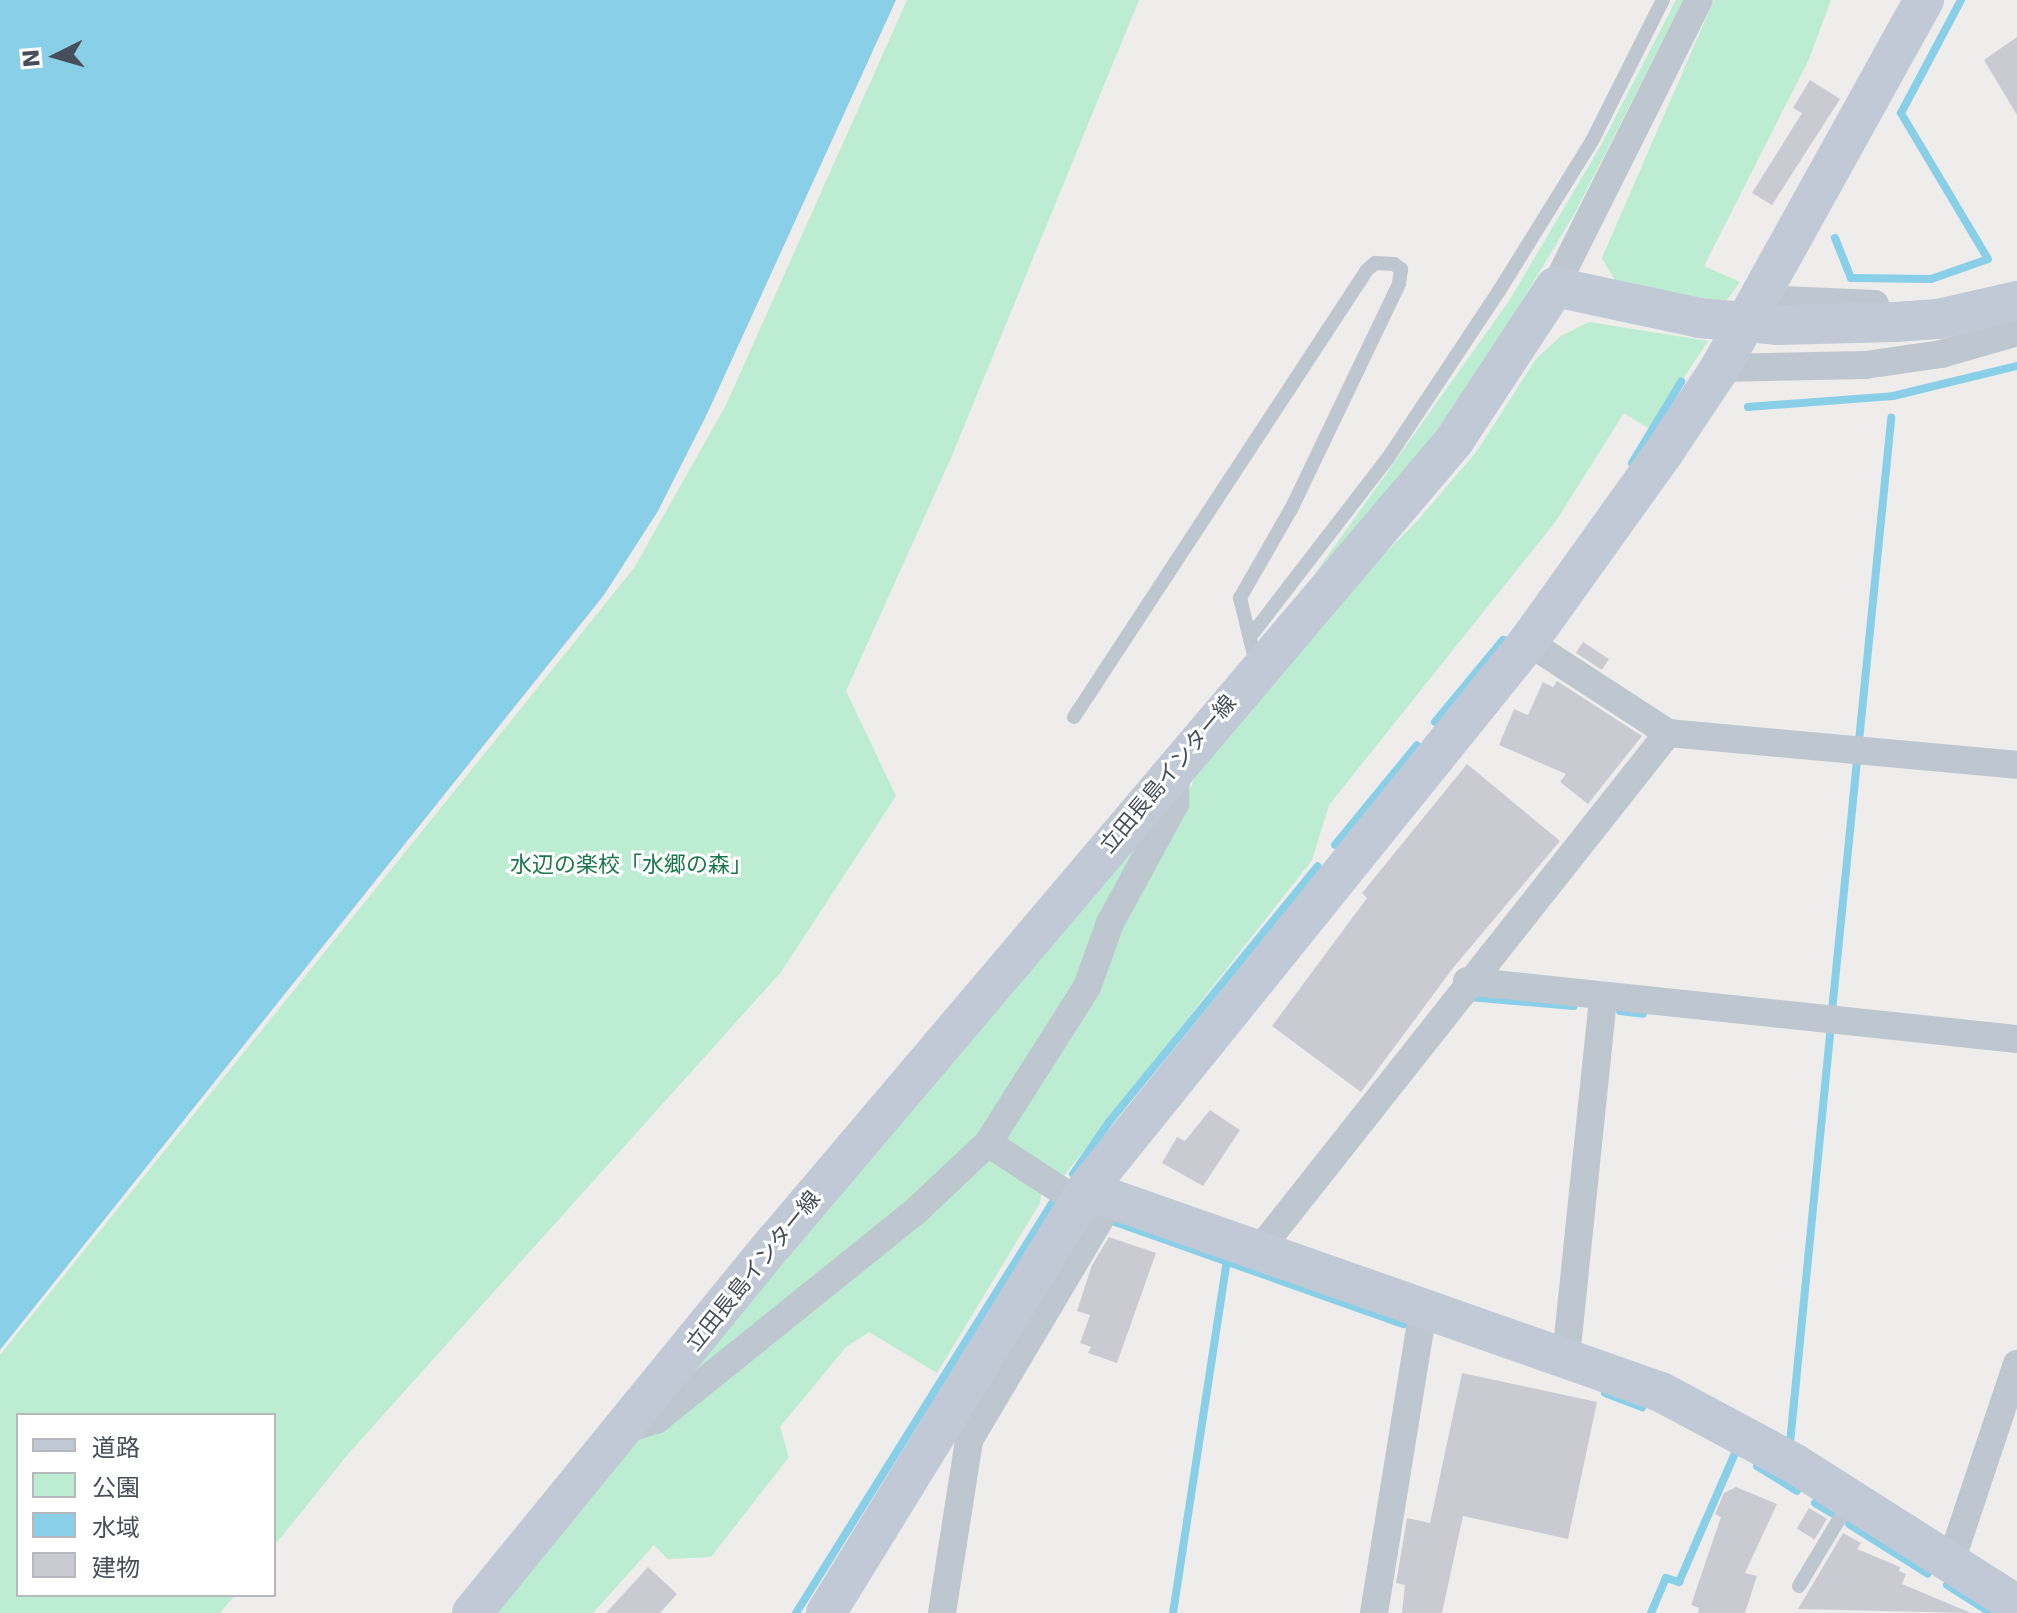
<!DOCTYPE html>
<meta charset="utf-8">
<style>
body{margin:0}
#map{position:relative;width:2017px;height:1613px;overflow:hidden;background:#efedec;font-family:"DejaVu Sans","Noto Sans JP",sans-serif}
div>[style]{position:absolute}
.green>*{inset:0;background:#bcecd1}
.water>*{inset:0;background:#8acfe8}
.stream>*{height:8px;margin:-4px;padding:0 4px;transform-origin:4px;border-radius:4px;background:#8acfe8}
.building>*{inset:0;background:#cacbd2;transform-origin:0 0}
.lane>*{height:14px;margin:-7px;padding:0 7px;transform-origin:7px;border-radius:7px;background:#bec6cf}
.street>*{height:28px;margin:-14px;padding:0 14px;transform-origin:14px;border-radius:14px;background:#bec6cf}
.secondary>*{height:40px;margin:-20px;padding:0 20px;transform-origin:20px;border-radius:20px;background:#c0c9d5}
.secondary-bridge>*{height:40px;margin:-20px;padding:0 20px;transform-origin:20px;border-radius:20px;background:#c0c9d5}
span{translate:-50% -50%;white-space:nowrap;text-align:center;line-height:1.15;-webkit-text-stroke:6px #fff;paint-order:stroke}
.street-label{font-size:22px;color:#464f59}
.park-label{font-size:22px;color:#1a774d}
.legend{position:absolute;left:16px;top:1413px;width:260px;height:184px;box-sizing:border-box;background:#fff;border:2px solid #b5b9bd;margin:0;padding:10px 14px;list-style:none;font-size:24px;color:#464f59}
.legend li{display:flex;align-items:center;gap:16px;height:40px}
.legend b{width:40px;border:2px solid #b5b9bd}
.north{position:absolute;left:16px;top:16px;width:80px;height:80px;-webkit-text-stroke:6px #fff;paint-order:stroke;rotate:265deg;font-size:22px;font-weight:700;line-height:32px;text-align:center;color:#464f59}
.north::after{content:'';display:block;margin:auto;width:28px;height:36px;background:#464f59;clip-path:polygon(50% 0,100% 100%,50% 72%,0 100%)}
</style>
<div id="map">
<div class="green">
<i style="clip-path:polygon(907px 0,1139px 0,951px 458px,846px 691px,896px 796px,781px 972px,349px 1453px,274px 1546px,274px 1415px,18px 1415px,18px 1595px,235px 1595px,220px 1613px,0 1613px,0 1355px,634px 568px,726px 405px)"></i>
<i style="clip-path:polygon(1676px 0,1683px 0,1575px 213px,1507px 326px,1431px 441px,1297px 599px,1509px 301px,1600px 147px)"></i>
<i style="clip-path:polygon(1714px 0,1831px 0,1809px 59px,1704px 266px,1740px 282px,1726px 301px,1641px 290px,1616px 282px,1602px 258px)"></i>
<i style="clip-path:polygon(1589px 322px,1708px 341px,1650px 429px,1624px 413px,1556px 521px,1329px 805px,1312px 860px,1060px 1181px,1009px 1145px,1004px 1131px,1178px 819px,1198px 769px,1331px 608px,1419px 519px,1477px 451px,1536px 359px,1561px 336px)"></i>
<i style="clip-path:polygon(1159px 814px,1084px 981px,979px 1141px,658px 1410px)"></i>
<i style="clip-path:polygon(988px 1159px,1041px 1193px,1040px 1203px,937px 1373px,869px 1332px,846px 1347px,780px 1427px,789px 1457px,711px 1557px,668px 1559px,654px 1545px,593px 1613px,485px 1613px,635px 1440px)"></i>
</div>
<div class="water">
<i style="clip-path:polygon(0 0,896px 0,707px 414px,658px 511px,604px 595px,0 1350px)"></i>
</div>
<div class="stream">
<i style="left:1835px;top:238px;width:43px;rotate:68.2deg"></i>
<i style="left:1851px;top:278px;width:80px;rotate:0.7deg"></i>
<i style="left:1931px;top:279px;width:60px;rotate:-19.3deg"></i>
<i style="left:1988px;top:259px;width:170px;rotate:-120.8deg"></i>
<i style="left:1901px;top:113px;width:128px;rotate:-62deg"></i>
<i style="left:1748px;top:407px;width:145px;rotate:-4.3deg"></i>
<i style="left:1893px;top:396px;width:128px;rotate:-13.6deg"></i>
<i style="left:1632px;top:463px;width:95px;rotate:-58.8deg"></i>
<i style="left:1435px;top:722px;width:107px;rotate:-50.3deg"></i>
<i style="left:1859px;top:741px;width:325px;rotate:-84.3deg"></i>
<i style="left:1335px;top:845px;width:129px;rotate:-50.6deg"></i>
<i style="left:1469px;top:997px;width:105px;rotate:4.9deg"></i>
<i style="left:1620px;top:1011px;width:23px;rotate:7deg"></i>
<i style="left:1832px;top:1011px;width:253px;rotate:-84.3deg"></i>
<i style="left:1073px;top:1174px;width:63px;rotate:-55.3deg"></i>
<i style="left:1109px;top:1122px;width:330px;rotate:-50.8deg"></i>
<i style="left:1115px;top:1222px;width:306px;rotate:19.5deg"></i>
<i style="left:1605px;top:1393px;width:40px;rotate:21deg"></i>
<i style="left:1790px;top:1443px;width:413px;rotate:-84.4deg"></i>
<i style="left:1757px;top:1466px;width:47px;rotate:32deg"></i>
<i style="left:1815px;top:1503px;width:21px;rotate:31deg"></i>
<i style="left:1849px;top:1524px;width:93px;rotate:32.3deg"></i>
<i style="left:1947px;top:1585px;width:52px;rotate:32.5deg"></i>
<i style="left:796px;top:1613px;width:483px;rotate:-58deg"></i>
<i style="left:1173px;top:1613px;width:356px;rotate:-81.3deg"></i>
<i style="left:1651px;top:1613px;width:38px;rotate:-67deg"></i>
<i style="left:1666px;top:1578px;width:14px;rotate:17deg"></i>
<i style="left:1679px;top:1582px;width:143px;rotate:-66.5deg"></i>
</div>
<div class="building">
<i style="clip-path:polygon(2017px 37px,2017px 115px,1984px 60px)"></i>
<i style="clip-path:polygon(1810px 80px,1840px 99px,1772px 205px,1752px 193px,1802px 113px,1793px 108px)"></i>
<i style="left:1583px;top:642px;width:31px;height:13px;rotate:33deg"></i>
<i style="clip-path:polygon(1557px 681px,1642px 736px,1588px 804px,1560px 782px,1566px 774px,1499px 745px,1514px 709px,1528px 715px,1543px 682px,1553px 687px)"></i>
<i style="clip-path:polygon(1467px 764px,1560px 841px,1453px 968px,1361px 1092px,1272px 1026px,1367px 898px,1362px 893px)"></i>
<i style="clip-path:polygon(1210px 1110px,1240px 1130px,1203px 1186px,1162px 1163px,1177px 1137px,1185px 1141px)"></i>
<i style="clip-path:polygon(1109px 1237px,1156px 1253px,1117px 1363px,1088px 1353px,1091px 1347px,1080px 1343px,1090px 1315px,1077px 1311px,1092px 1265px)"></i>
<i style="clip-path:polygon(1462px 1373px,1597px 1402px,1568px 1539px,1463px 1516px,1442px 1613px,1402px 1613px,1405px 1585px,1396px 1583px,1407px 1518px,1430px 1523px)"></i>
<i style="clip-path:polygon(1736px 1487px,1777px 1504px,1745px 1573px,1757px 1576px,1745px 1613px,1698px 1613px,1699px 1608px,1691px 1605px,1721px 1517px,1715px 1514px,1724px 1493px)"></i>
<i style="left:1809px;top:1508px;width:21px;height:24px;rotate:31deg"></i>
<i style="clip-path:polygon(1843px 1533px,1861px 1543px,1857px 1549px,1900px 1567px,1899px 1571px,1906px 1574px,1902px 1584px,1971px 1613px,1798px 1609px)"></i>
<i style="clip-path:polygon(648px 1567px,677px 1594px,660px 1613px,606px 1613px)"></i>
</div>
<div class="lane">
<i style="left:1250px;top:637px;width:226px;rotate:-52.4deg"></i>
<i style="left:1388px;top:458px;width:201px;rotate:-56.4deg"></i>
<i style="left:1499px;top:291px;width:176px;rotate:-58.2deg"></i>
<i style="left:1592px;top:141px;width:158px;rotate:-63.3deg"></i>
<i style="left:1074px;top:717px;width:534px;rotate:-56.76deg"></i>
<i style="left:1367px;top:270px;width:11px;rotate:-41deg"></i>
<i style="left:1375px;top:263px;width:19px;rotate:3deg"></i>
<i style="left:1394px;top:264px;width:9px;rotate:36deg"></i>
<i style="left:1401px;top:269px;width:15px;rotate:98deg"></i>
<i style="left:1399px;top:284px;width:250px;rotate:115.6deg"></i>
<i style="left:1291px;top:509px;width:103px;rotate:119.8deg"></i>
<i style="left:1240px;top:598px;width:67px;rotate:76.2deg"></i>
<i style="left:1799px;top:1586px;width:99px;rotate:-59deg"></i>
</div>
<div class="street">
<i style="left:1555px;top:287px;width:321px;rotate:-63.4deg"></i>
<i style="left:1758px;top:299px;width:117px;rotate:2.4deg"></i>
<i style="left:1720px;top:368px;width:145px;rotate:-1.2deg"></i>
<i style="left:1865px;top:365px;width:77px;rotate:-8.2deg"></i>
<i style="left:1941px;top:354px;width:79px;rotate:-16.1deg"></i>
<i style="left:1528px;top:642px;width:167px;rotate:33deg"></i>
<i style="left:1668px;top:733px;width:350px;rotate:5.2deg"></i>
<i style="left:1467px;top:981px;width:553px;rotate:6.02deg"></i>
<i style="left:988px;top:1143px;width:108px;rotate:33deg"></i>
<i style="left:1256px;top:1254px;width:664px;rotate:-51.66deg"></i>
<i style="left:1566px;top:1357px;width:362px;rotate:-84.1deg"></i>
<i style="left:626px;top:1429px;width:31px;rotate:-17deg"></i>
<i style="left:656px;top:1420px;width:336px;rotate:-38.8deg"></i>
<i style="left:918px;top:1209px;width:96px;rotate:-43.3deg"></i>
<i style="left:988px;top:1143px;width:185px;rotate:-57.6deg"></i>
<i style="left:1087px;top:987px;width:68px;rotate:-70.2deg"></i>
<i style="left:1110px;top:923px;width:136px;rotate:-61.4deg"></i>
<i style="left:1175px;top:804px;width:38px;rotate:-88deg"></i>
<i style="left:1951px;top:1561px;width:208px;rotate:-71.5deg"></i>
<i style="left:942px;top:1613px;width:175px;rotate:-81.1deg"></i>
<i style="left:969px;top:1440px;width:280px;rotate:-59.3deg"></i>
<i style="left:1374px;top:1613px;width:307px;rotate:-80.8deg"></i>
</div>
<div class="secondary">
<i style="left:1895px;top:322px;width:43px;rotate:-4deg"></i>
<i style="left:1938px;top:319px;width:81px;rotate:-12.8deg"></i>
<i style="left:1086px;top:1190px;width:609px;rotate:19.36deg"></i>
<i style="left:1661px;top:1392px;width:152px;rotate:28.2deg"></i>
<i style="left:1795px;top:1464px;width:263px;rotate:32.4deg"></i>
<i style="left:472px;top:1613px;width:479px;rotate:-50.8deg"></i>
<i style="left:775px;top:1242px;width:1050px;rotate:-49.71deg"></i>
<i style="left:1454px;top:441px;width:184px;rotate:-56.7deg"></i>
<i style="left:1555px;top:287px;width:147px;rotate:12.1deg"></i>
<i style="left:826px;top:1613px;width:497px;rotate:-58.4deg"></i>
<i style="left:1086px;top:1190px;width:704px;rotate:-51.11deg"></i>
<i style="left:1528px;top:642px;width:234px;rotate:-54.4deg"></i>
<i style="left:1664px;top:452px;width:101px;rotate:-56.3deg"></i>
<i style="left:1720px;top:368px;width:421px;rotate:-61deg"></i>
</div>
<div class="secondary-bridge">
<i style="left:1699px;top:318px;width:78px;rotate:5.1deg"></i>
<i style="left:1777px;top:325px;width:118px;rotate:-1.5deg"></i>
</div>
<div class="street-label">
<span style="left:1168px;top:774px;rotate:-50deg">立田長島インター線</span>
<span style="left:753px;top:1271px;rotate:-51deg">立田長島インター線</span>
</div>
<div class="park-label">
<span style="left:631px;top:865px">水辺の楽校「水郷の森」</span>
</div>
<ul class="legend">
<li><b style="height:10px;background:#c0c9d5"></b>道路</li>
<li><b style="height:22px;background:#bcecd1"></b>公園</li>
<li><b style="height:22px;background:#8acfe8"></b>水域</li>
<li><b style="height:22px;background:#cacbd2"></b>建物</li>
</ul>
<div class="north">N</div>
</div>
